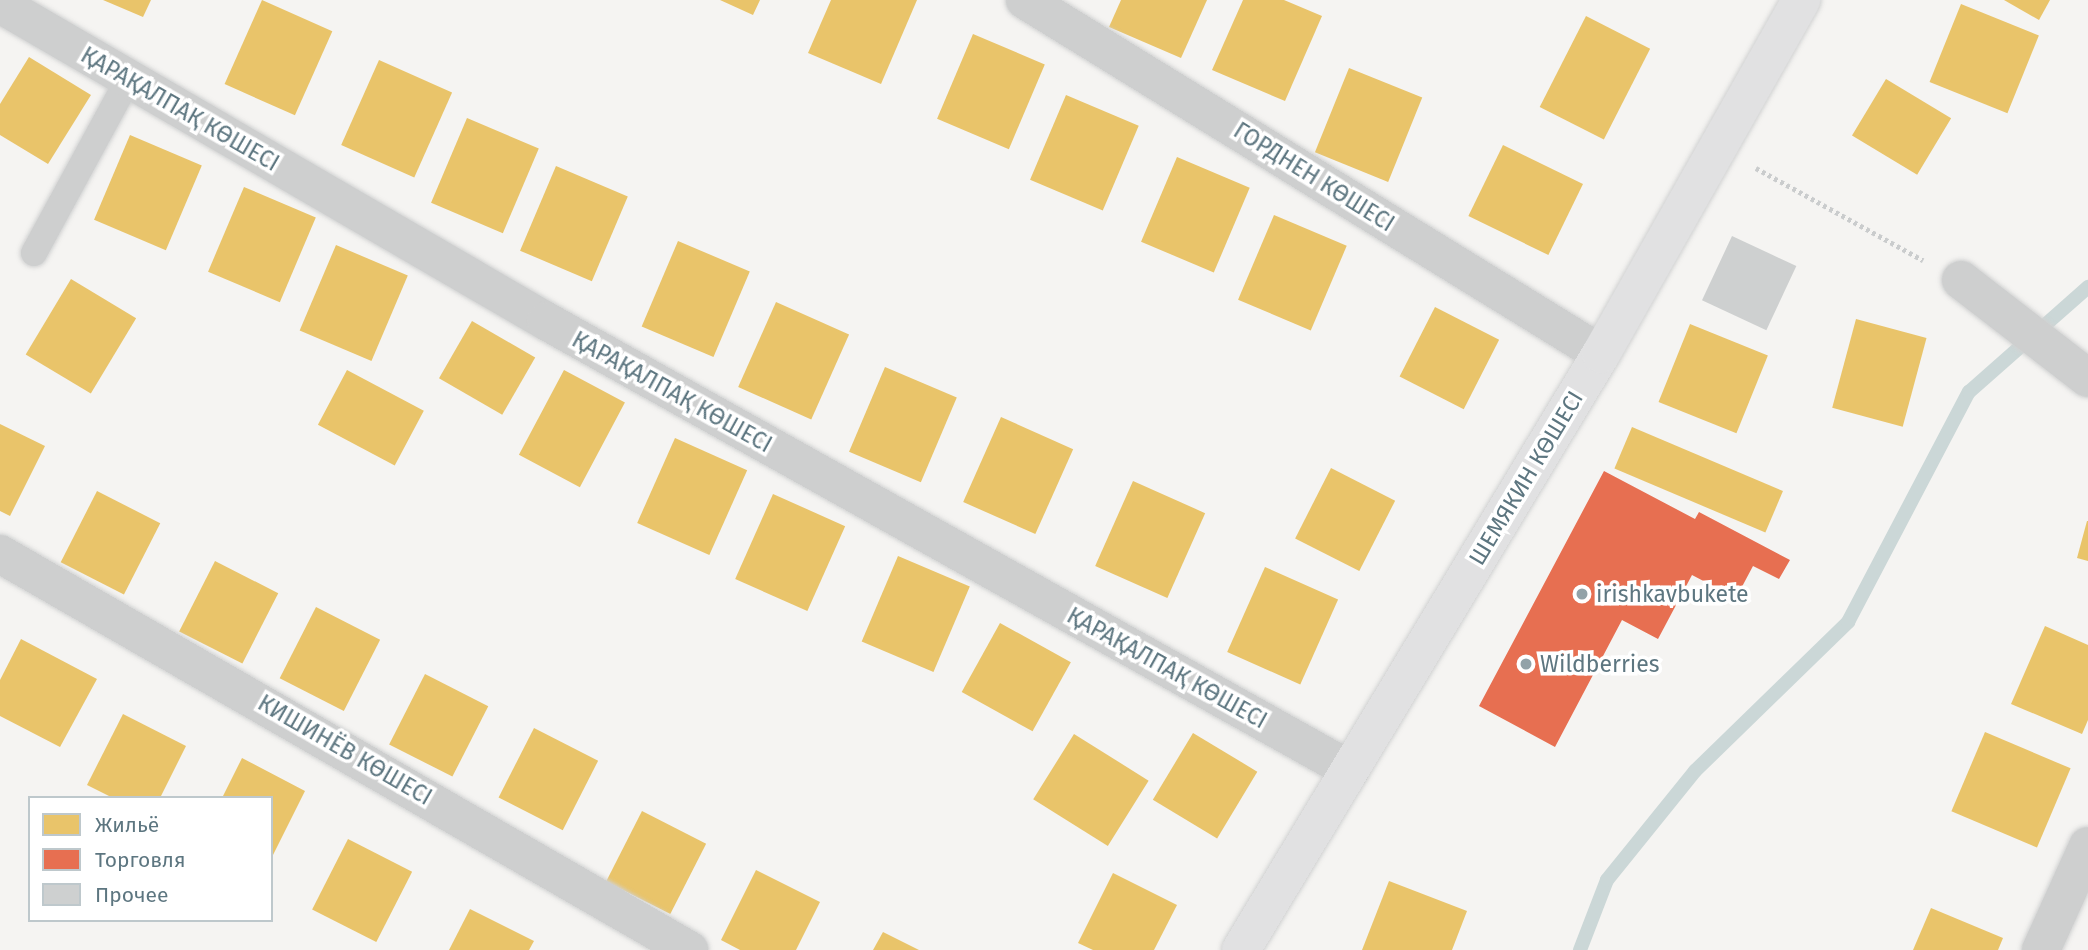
<!DOCTYPE html>
<meta charset="utf-8">
<style>
body{margin:0}
#map{position:relative;width:2088px;height:950px;overflow:hidden;background:#f5f4f2;font-family:"Fira Sans",sans-serif}
div>[style]{position:absolute}
.homes>*{inset:0;background:#e9c46a;transform-origin:0 0}
.shops>*{inset:0;background:#e76f51}
.stream>*{height:14px;margin:-7px;padding:0 7px;transform-origin:7px;border-radius:7px;background:#cbd7d7}
.building>*{inset:0;background:#ced0d0;transform-origin:0 0}
.path>*{height:4.5px;margin-top:-2.25px;transform-origin:0;background:repeating-linear-gradient(90deg,#cacccd 0 3.5px,transparent 0 7px)}
.roads{filter:drop-shadow(0 0 2px #d1d2d2) drop-shadow(0 0 2px #d1d2d2)}
.service>*{height:26px;margin:-13px;padding:0 13px;transform-origin:13px;border-radius:13px;background:#cecfcf}
.minor>*{height:38px;margin:-19px;padding:0 19px;transform-origin:19px;border-radius:19px;background:#cecfcf}
.secondary>*{height:38px;margin:-19px;padding:0 19px;transform-origin:19px;border-radius:19px;background:#e1e1e2}
.dots>*{width:19px;height:19px;translate:-50% -50%;box-sizing:border-box;border:4px solid #fff;border-radius:50%}
span{translate:-50% -50%;white-space:nowrap;text-align:center;line-height:1.15;-webkit-text-stroke:7px #fff;paint-order:stroke}
.street-label{font-size:23px;color:#5d7680}
.poi-label{font-size:23px;color:#5d7680}
.left{translate:0 -50%;text-align:left}
.legend{position:absolute;left:28px;top:796px;width:245px;height:126px;box-sizing:border-box;background:#fff;border:2px solid #bec8cc;margin:0;padding:9px 12px;list-style:none;font-size:21px;color:#5d7680}
.legend li{display:flex;align-items:center;gap:14px;height:35px}
.legend b{width:35px;border:2px solid #bec8cc}
</style>
<div id="map">
<div class="homes">
<i style="clip-path:polygon(103px 0,151px 0,143px 17px)"></i>
<i style="left:262px;top:0;width:77px;height:92px;rotate:24deg"></i>
<i style="clip-path:polygon(720px 0,760px 0,753px 15px)"></i>
<i style="clip-path:polygon(831px 0,917px 0,881px 84px,808px 53px)"></i>
<i style="clip-path:polygon(1121px 0,1207px 0,1181px 58px,1109px 27px)"></i>
<i style="clip-path:polygon(1243px 0,1284px 0,1322px 16px,1285px 101px,1212px 70px)"></i>
<i style="clip-path:polygon(2004px 0,2050px 0,2039px 20px)"></i>
<i style="left:1961px;top:4px;width:84px;height:84px;rotate:22deg"></i>
<i style="left:1586px;top:16px;width:72px;height:102px;rotate:27deg"></i>
<i style="left:973px;top:34px;width:78px;height:92px;rotate:23deg"></i>
<i style="clip-path:polygon(29px 57px,91px 95px,48px 164px,0 135px,0 104px)"></i>
<i style="left:379px;top:60px;width:80px;height:93px;rotate:24deg"></i>
<i style="left:1349px;top:68px;width:79px;height:91px;rotate:22deg"></i>
<i style="left:1886px;top:79px;width:76px;height:66px;rotate:31deg"></i>
<i style="left:1066px;top:95px;width:79px;height:92px;rotate:23deg"></i>
<i style="left:467px;top:118px;width:78px;height:92px;rotate:23deg"></i>
<i style="left:130px;top:135px;width:78px;height:92px;rotate:23deg"></i>
<i style="left:1503px;top:145px;width:89px;height:79px;rotate:26deg"></i>
<i style="left:1177px;top:157px;width:79px;height:92px;rotate:23deg"></i>
<i style="left:556px;top:166px;width:78px;height:92px;rotate:23deg"></i>
<i style="left:244px;top:187px;width:78px;height:92px;rotate:23deg"></i>
<i style="left:1274px;top:215px;width:79px;height:92px;rotate:23deg"></i>
<i style="left:678px;top:241px;width:78px;height:93px;rotate:23deg"></i>
<i style="left:336px;top:245px;width:78px;height:93px;rotate:23deg"></i>
<i style="left:71px;top:279px;width:76px;height:88px;rotate:31deg"></i>
<i style="left:776px;top:302px;width:80px;height:93px;rotate:24deg"></i>
<i style="left:1435px;top:307px;width:72px;height:78px;rotate:27deg"></i>
<i style="left:1856px;top:319px;width:73px;height:92px;rotate:15deg"></i>
<i style="left:472px;top:321px;width:73px;height:66px;rotate:30deg"></i>
<i style="left:1690px;top:324px;width:84px;height:84px;rotate:22deg"></i>
<i style="left:885px;top:367px;width:78px;height:92px;rotate:23deg"></i>
<i style="left:347px;top:370px;width:87px;height:62px;rotate:28deg"></i>
<i style="left:564px;top:370px;width:69px;height:96px;rotate:28deg"></i>
<i style="left:1001px;top:417px;width:79px;height:93px;rotate:24deg"></i>
<i style="clip-path:polygon(0 424px,45px 446px,10px 516px,0 511px)"></i>
<i style="left:1632px;top:427px;width:164px;height:45px;rotate:23deg"></i>
<i style="left:675px;top:438px;width:79px;height:93px;rotate:24deg"></i>
<i style="left:1331px;top:468px;width:72px;height:79px;rotate:27deg"></i>
<i style="left:1133px;top:481px;width:79px;height:93px;rotate:24deg"></i>
<i style="left:97px;top:491px;width:71px;height:80px;rotate:27deg"></i>
<i style="left:773px;top:494px;width:79px;height:93px;rotate:24deg"></i>
<i style="clip-path:polygon(2087px 521px,2088px 521px,2088px 561px,2077px 558px)"></i>
<i style="left:898px;top:556px;width:78px;height:93px;rotate:23deg"></i>
<i style="left:215px;top:561px;width:71px;height:79px;rotate:27deg"></i>
<i style="left:1265px;top:567px;width:80px;height:93px;rotate:24deg"></i>
<i style="left:316px;top:607px;width:72px;height:80px;rotate:27deg"></i>
<i style="left:1000px;top:623px;width:81px;height:79px;rotate:29deg"></i>
<i style="clip-path:polygon(2045px 626px,2088px 645px,2088px 720px,2082px 734px,2011px 704px)"></i>
<i style="clip-path:polygon(21px 639px,97px 679px,60px 747px,0 716px,0 680px)"></i>
<i style="left:425px;top:674px;width:71px;height:79px;rotate:27deg"></i>
<i style="clip-path:polygon(123px 714px,186px 746px,160px 798px,113px 798px,87px 785px)"></i>
<i style="left:534px;top:728px;width:72px;height:78px;rotate:27deg"></i>
<i style="left:1985px;top:732px;width:93px;height:86px;rotate:23deg"></i>
<i style="left:1193px;top:733px;width:75px;height:78px;rotate:31deg"></i>
<i style="left:1074px;top:734px;width:88px;height:77px;rotate:32deg"></i>
<i style="clip-path:polygon(242px 758px,305px 791px,271px 859px,271px 798px,222px 798px)"></i>
<i style="left:642px;top:811px;width:72px;height:79px;rotate:27deg"></i>
<i style="left:348px;top:839px;width:72px;height:79px;rotate:27deg"></i>
<i style="clip-path:polygon(756px 870px,820px 902px,796px 950px,740px 950px,721px 940px)"></i>
<i style="clip-path:polygon(1113px 873px,1177px 905px,1154px 950px,1093px 950px,1078px 943px)"></i>
<i style="clip-path:polygon(1389px 881px,1467px 911px,1452px 950px,1362px 950px)"></i>
<i style="clip-path:polygon(1931px 908px,2003px 938px,1998px 950px,1913px 950px)"></i>
<i style="clip-path:polygon(470px 909px,534px 941px,529px 950px,449px 950px)"></i>
<i style="clip-path:polygon(883px 932px,919px 950px,873px 950px)"></i>
</div>
<div class="shops">
<i style="clip-path:polygon(1604px 471px,1695px 519px,1699px 512px,1790px 560px,1779px 579px,1753px 566px,1736px 598px,1692px 575px,1658px 639px,1622px 620px,1555px 747px,1479px 706px)"></i>
</div>
<div class="stream">
<i style="left:1580px;top:950px;width:75px;rotate:-68.9deg"></i>
<i style="left:1607px;top:880px;width:140px;rotate:-51.1deg"></i>
<i style="left:1695px;top:771px;width:214px;rotate:-44.2deg"></i>
<i style="left:1848px;top:622px;width:260px;rotate:-62.3deg"></i>
<i style="left:1969px;top:392px;width:159px;rotate:-41.4deg"></i>
</div>
<div class="building">
<i style="left:1732px;top:236px;width:71px;height:71px;rotate:25deg"></i>
</div>
<div class="path">
<i style="left:1756px;top:168px;width:191px;rotate:28.9deg"></i>
</div>
<div class="roads">
<div class="service">
<i style="left:34px;top:253px;width:197px;rotate:-61.5deg"></i>
</div>
<div class="minor">
<i style="left:1025px;top:0;width:676px;rotate:31.57deg"></i>
<i style="left:0;top:4px;width:631px;rotate:30.14deg"></i>
<i style="left:546px;top:321px;width:921px;rotate:29.18deg"></i>
<i style="left:1961px;top:280px;width:160px;rotate:37.7deg"></i>
<i style="left:0;top:554px;width:795px;rotate:29.89deg"></i>
<i style="left:2041px;top:950px;width:114px;rotate:-65.7deg"></i>
</div>
<div class="secondary">
<i style="left:1241px;top:950px;width:696px;rotate:-58.87deg"></i>
<i style="left:1601px;top:354px;width:407px;rotate:-60.5deg"></i>
</div>
</div>
<div class="dots">
<i style="left:1582px;top:594px;background:#92a2a8"></i>
<i style="left:1526px;top:664px;background:#92a2a8"></i>
</div>
<div class="street-label">
<span style="left:180px;top:109px;rotate:30deg">ҚАРАҚАЛПАҚ КӨШЕСІ</span>
<span style="left:1314px;top:177px;rotate:32deg">ГОРДНЕН КӨШЕСІ</span>
<span style="left:672px;top:392px;rotate:29deg">ҚАРАҚАЛПАҚ КӨШЕСІ</span>
<span style="left:1526px;top:478px;rotate:-59deg">ШЕМЯКИН КӨШЕСІ</span>
<span style="left:1167px;top:668px;rotate:29deg">ҚАРАҚАЛПАҚ КӨШЕСІ</span>
<span style="left:345px;top:750px;rotate:30deg">КИШИНЁВ КӨШЕСІ</span>
</div>
<div class="poi-label">
<span class="left" style="left:1596px;top:594px">irishkavbukete</span>
<span class="left" style="left:1540px;top:664px">Wildberries</span>
</div>
<ul class="legend">
<li><b style="height:19px;background:#e9c46a"></b>Жильё</li>
<li><b style="height:19px;background:#e76f51"></b>Торговля</li>
<li><b style="height:19px;background:#ced0d0"></b>Прочее</li>
</ul>
</div>
